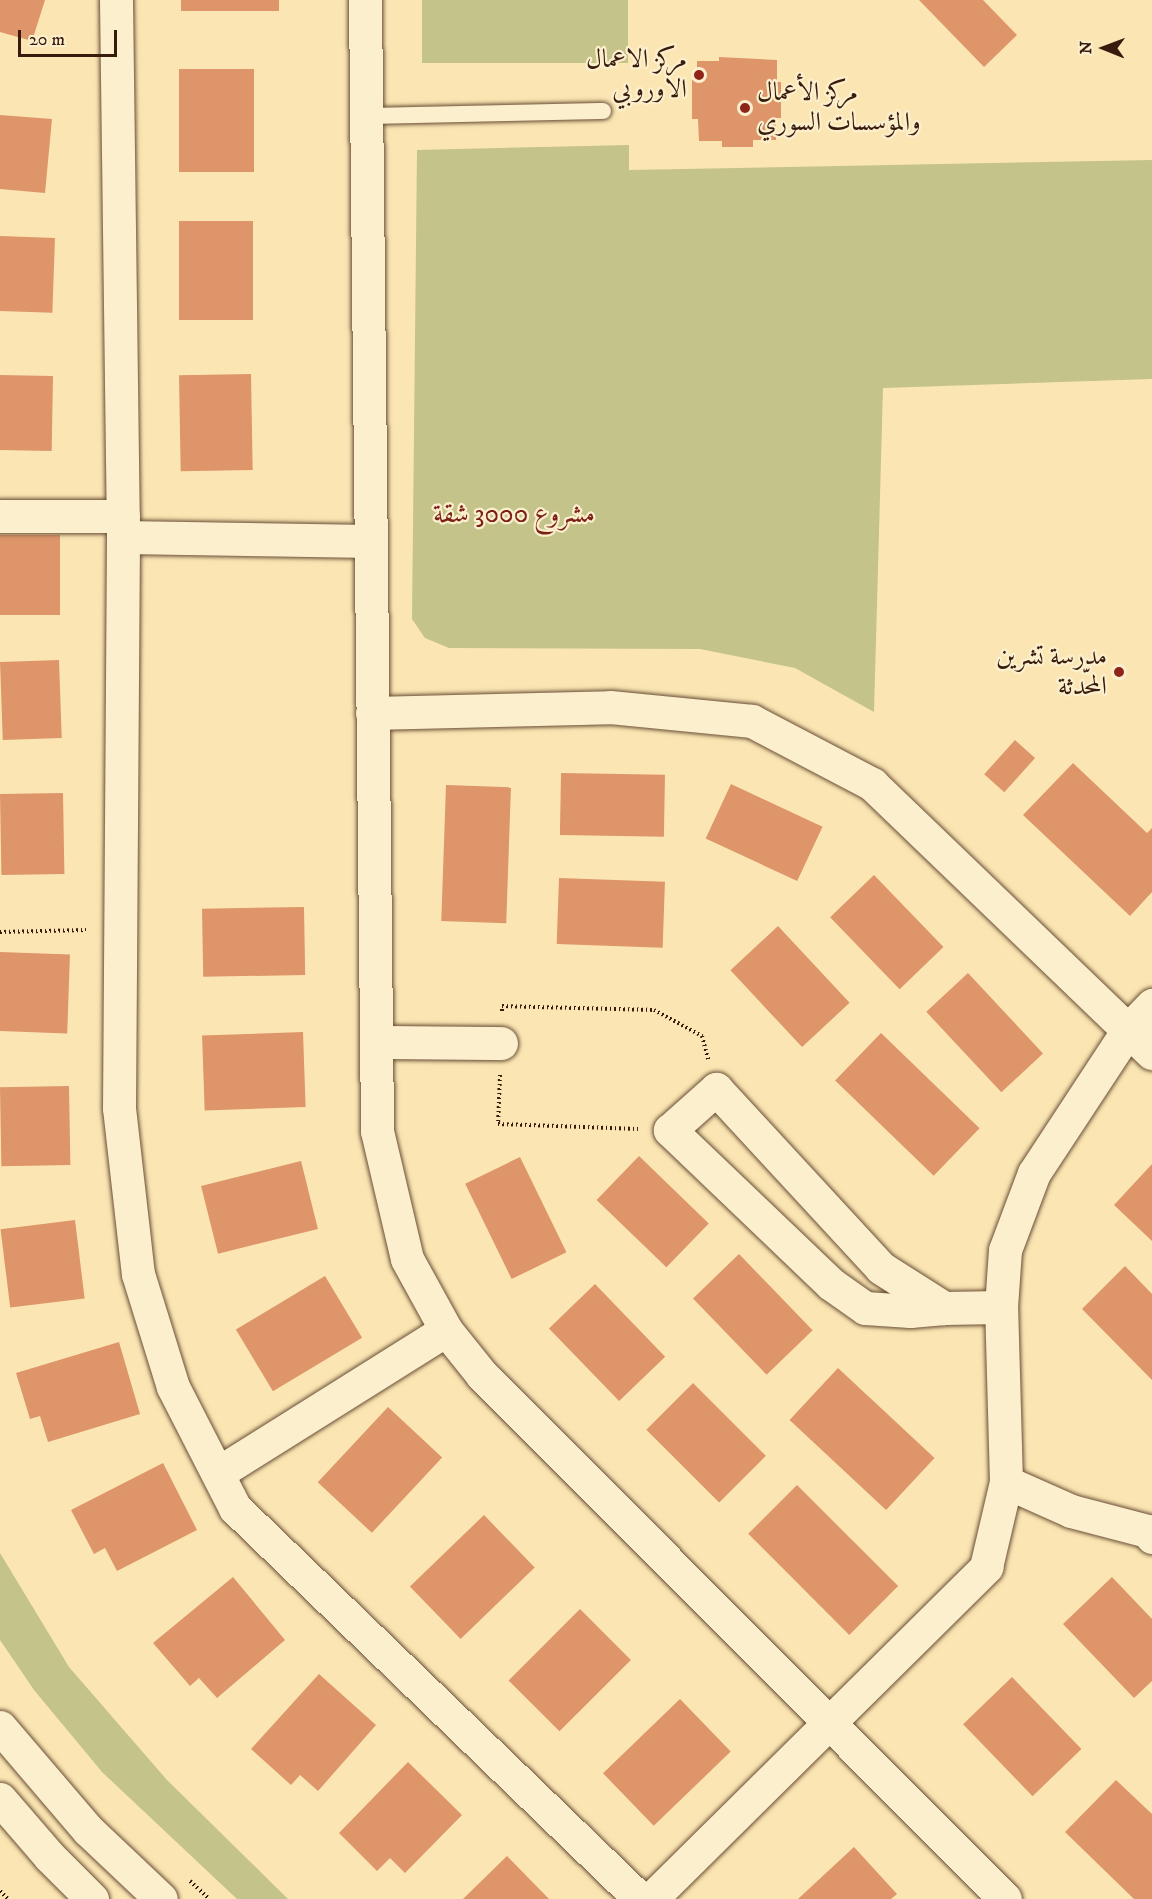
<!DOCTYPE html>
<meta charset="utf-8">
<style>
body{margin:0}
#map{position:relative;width:1152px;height:1899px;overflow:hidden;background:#fbe6b3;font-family:"IM FELL DW Pica",Amiri,serif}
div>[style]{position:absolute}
.green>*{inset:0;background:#c4c389;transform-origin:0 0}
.building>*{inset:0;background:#dd9569;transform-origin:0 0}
.path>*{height:4px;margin-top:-2px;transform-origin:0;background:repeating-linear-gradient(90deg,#381b0c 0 1.5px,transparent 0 4.5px)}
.roads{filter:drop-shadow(0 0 2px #694e36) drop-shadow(0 0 2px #694e36)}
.lane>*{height:16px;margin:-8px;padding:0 8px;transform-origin:8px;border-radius:8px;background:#fcefce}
.street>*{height:33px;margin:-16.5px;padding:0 16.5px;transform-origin:16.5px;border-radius:16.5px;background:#fcefce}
.secondary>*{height:33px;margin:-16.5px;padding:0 16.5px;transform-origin:16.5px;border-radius:16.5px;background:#fcefce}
.dots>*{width:16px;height:16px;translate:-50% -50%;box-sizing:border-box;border:3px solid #fcefce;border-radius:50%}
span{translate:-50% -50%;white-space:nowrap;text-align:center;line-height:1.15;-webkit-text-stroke:4.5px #fcefce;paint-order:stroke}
.poi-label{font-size:26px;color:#381b0c}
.right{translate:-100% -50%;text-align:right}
.left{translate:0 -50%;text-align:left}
.neighbourhood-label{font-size:27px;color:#7a1f14}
.north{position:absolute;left:1074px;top:18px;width:60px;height:60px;-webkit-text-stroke:4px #fcefce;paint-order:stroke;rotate:271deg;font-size:16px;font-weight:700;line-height:24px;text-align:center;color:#381b0c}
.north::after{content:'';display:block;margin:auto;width:21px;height:27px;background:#381b0c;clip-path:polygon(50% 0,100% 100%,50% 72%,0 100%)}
.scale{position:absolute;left:18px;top:30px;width:99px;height:27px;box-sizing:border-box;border:3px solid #381b0c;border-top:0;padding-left:8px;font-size:18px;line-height:21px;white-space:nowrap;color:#381b0c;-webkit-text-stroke:4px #fcefce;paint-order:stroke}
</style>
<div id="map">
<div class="green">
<i style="left:422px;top:0;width:206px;height:63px"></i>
<i style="clip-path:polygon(629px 145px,629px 170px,1152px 160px,1152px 379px,883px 388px,874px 712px,795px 668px,700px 649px,449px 648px,425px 638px,412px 619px,417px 150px)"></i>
<i style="clip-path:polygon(0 1553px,69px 1667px,167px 1780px,288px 1899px,237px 1899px,102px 1772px,34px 1690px,0 1640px)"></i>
</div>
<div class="building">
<i style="clip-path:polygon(0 0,45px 0,32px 41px,0 32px)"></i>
<i style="left:181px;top:0;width:98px;height:11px"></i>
<i style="clip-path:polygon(919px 0,983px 0,1017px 35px,984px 67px)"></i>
<i style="clip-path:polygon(719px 57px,777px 60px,777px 82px,781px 82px,781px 118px,776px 118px,776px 140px,753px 140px,753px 147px,722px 147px,722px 141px,699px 141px,698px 119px,692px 119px,692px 80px,697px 80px,697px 61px,719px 61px)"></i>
<i style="left:179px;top:69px;width:75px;height:103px"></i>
<i style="clip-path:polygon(0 115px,52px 119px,45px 193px,0 189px)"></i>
<i style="left:179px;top:221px;width:74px;height:99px"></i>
<i style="left:0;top:236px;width:55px;height:75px;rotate:2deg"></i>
<i style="left:251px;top:374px;width:96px;height:72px;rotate:89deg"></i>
<i style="left:0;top:375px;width:53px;height:75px;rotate:1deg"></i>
<i style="left:0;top:535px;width:60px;height:80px"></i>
<i style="left:59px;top:660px;width:78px;height:59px;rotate:88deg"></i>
<i style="left:1015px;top:740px;width:27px;height:46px;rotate:42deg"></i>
<i style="clip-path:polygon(1073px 763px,1147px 833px,1152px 828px,1152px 892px,1130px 916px,1023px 815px)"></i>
<i style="left:561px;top:773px;width:104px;height:62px;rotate:1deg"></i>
<i style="left:731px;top:784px;width:101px;height:60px;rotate:25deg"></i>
<i style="left:446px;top:785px;width:65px;height:136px;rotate:2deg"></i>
<i style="left:63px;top:793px;width:81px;height:63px;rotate:89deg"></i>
<i style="left:874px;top:875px;width:100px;height:61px;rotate:46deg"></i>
<i style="left:559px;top:878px;width:106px;height:66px;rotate:2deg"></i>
<i style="left:304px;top:907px;width:68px;height:102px;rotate:89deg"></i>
<i style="left:778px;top:926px;width:105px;height:65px;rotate:47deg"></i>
<i style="left:0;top:952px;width:70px;height:79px;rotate:2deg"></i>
<i style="left:968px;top:973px;width:110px;height:57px;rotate:47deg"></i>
<i style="left:303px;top:1032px;width:75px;height:101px;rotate:88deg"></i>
<i style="left:881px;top:1033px;width:137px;height:66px;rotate:44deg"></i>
<i style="left:69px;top:1086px;width:79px;height:69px;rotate:89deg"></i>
<i style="left:639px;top:1156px;width:97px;height:61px;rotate:44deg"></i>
<i style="left:520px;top:1157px;width:106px;height:61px;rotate:64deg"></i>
<i style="left:301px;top:1161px;width:70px;height:103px;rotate:76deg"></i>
<i style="clip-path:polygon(1152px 1164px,1152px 1241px,1114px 1205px)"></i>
<i style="left:75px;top:1220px;width:79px;height:75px;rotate:83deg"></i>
<i style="left:739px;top:1254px;width:106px;height:64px;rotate:46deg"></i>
<i style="clip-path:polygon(1125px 1266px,1152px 1294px,1152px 1380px,1082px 1309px)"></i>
<i style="left:325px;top:1276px;width:72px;height:104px;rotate:59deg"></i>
<i style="left:595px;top:1284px;width:101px;height:64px;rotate:46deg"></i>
<i style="clip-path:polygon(119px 1342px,140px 1414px,48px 1442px,40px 1416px,30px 1419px,16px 1373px)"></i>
<i style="left:838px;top:1368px;width:132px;height:71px;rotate:43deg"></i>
<i style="left:693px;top:1383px;width:103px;height:66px;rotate:45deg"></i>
<i style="left:388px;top:1407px;width:74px;height:103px;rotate:43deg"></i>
<i style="clip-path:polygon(163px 1463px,197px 1530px,117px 1571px,105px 1548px,94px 1554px,71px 1510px)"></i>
<i style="left:797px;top:1485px;width:143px;height:69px;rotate:45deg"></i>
<i style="left:484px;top:1515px;width:73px;height:103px;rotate:46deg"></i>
<i style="clip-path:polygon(233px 1577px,285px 1640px,217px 1698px,199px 1678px,190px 1686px,153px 1643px)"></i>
<i style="clip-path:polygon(1112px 1577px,1152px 1619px,1152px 1681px,1134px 1698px,1063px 1624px)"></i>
<i style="left:580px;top:1609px;width:72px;height:101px;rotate:45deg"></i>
<i style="clip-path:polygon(319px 1674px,376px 1725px,318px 1791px,300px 1775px,291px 1785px,251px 1749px)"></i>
<i style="left:1012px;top:1677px;width:100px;height:68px;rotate:46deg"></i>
<i style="left:680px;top:1699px;width:73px;height:107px;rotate:46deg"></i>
<i style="clip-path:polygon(408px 1762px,462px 1815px,405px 1873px,390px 1858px,377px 1871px,339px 1833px)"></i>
<i style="clip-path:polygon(1116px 1780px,1152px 1814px,1152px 1899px,1134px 1899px,1065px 1832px)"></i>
<i style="clip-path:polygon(854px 1847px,897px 1894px,891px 1899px,798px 1899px)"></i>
<i style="clip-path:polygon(507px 1856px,549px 1899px,463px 1899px)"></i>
</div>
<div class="path">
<i style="left:0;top:932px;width:86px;rotate:-1.3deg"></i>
<i style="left:502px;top:1011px;width:5px;rotate:-90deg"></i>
<i style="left:502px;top:1006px;width:152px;rotate:1.5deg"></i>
<i style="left:654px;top:1010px;width:55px;rotate:28.4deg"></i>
<i style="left:702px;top:1036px;width:24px;rotate:75deg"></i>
<i style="left:500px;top:1075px;width:49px;rotate:92.3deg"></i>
<i style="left:498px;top:1124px;width:140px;rotate:2deg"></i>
<i style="left:190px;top:1881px;width:26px;rotate:43deg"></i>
<i style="left:0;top:1891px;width:11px;rotate:45deg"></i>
</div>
<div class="roads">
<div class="lane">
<i style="left:366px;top:116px;width:237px;rotate:-1.2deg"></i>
</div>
<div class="street">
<i style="left:116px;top:0;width:537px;rotate:89.25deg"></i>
<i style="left:123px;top:537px;width:571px;rotate:90.4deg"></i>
<i style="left:119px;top:1108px;width:167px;rotate:83.5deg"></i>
<i style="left:138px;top:1274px;width:118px;rotate:72.8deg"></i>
<i style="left:173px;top:1387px;width:136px;rotate:62.9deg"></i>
<i style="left:235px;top:1508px;width:563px;rotate:43.99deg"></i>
<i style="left:365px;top:0;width:1131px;rotate:89.39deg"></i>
<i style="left:377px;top:1131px;width:131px;rotate:76.8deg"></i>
<i style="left:407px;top:1259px;width:81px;rotate:61.2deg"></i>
<i style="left:446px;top:1330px;width:58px;rotate:51.3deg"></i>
<i style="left:482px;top:1375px;width:740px;rotate:45.05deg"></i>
<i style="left:0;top:516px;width:123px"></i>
<i style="left:123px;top:537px;width:248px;rotate:0.9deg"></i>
<i style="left:372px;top:713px;width:238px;rotate:-1.4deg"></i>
<i style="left:610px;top:707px;width:143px;rotate:5.6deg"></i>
<i style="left:752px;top:721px;width:136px;rotate:27.7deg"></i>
<i style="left:872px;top:784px;width:388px;rotate:43.9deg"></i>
<i style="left:376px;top:1042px;width:125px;rotate:0.5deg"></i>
<i style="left:944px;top:1308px;width:34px;rotate:175deg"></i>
<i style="left:910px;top:1311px;width:45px;rotate:-176.2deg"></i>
<i style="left:865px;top:1308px;width:42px;rotate:-144.8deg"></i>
<i style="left:831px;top:1284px;width:223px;rotate:-136.3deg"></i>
<i style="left:670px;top:1130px;width:62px;rotate:-41.7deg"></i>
<i style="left:716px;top:1089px;width:243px;rotate:47.3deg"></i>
<i style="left:881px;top:1268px;width:75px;rotate:32.4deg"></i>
<i style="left:944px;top:1308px;width:57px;rotate:-1deg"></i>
<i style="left:218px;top:1473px;width:269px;rotate:-32.1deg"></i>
<i style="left:1006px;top:1482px;width:71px;rotate:24deg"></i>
<i style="left:1071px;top:1511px;width:79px;rotate:14.7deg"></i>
<i style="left:1147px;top:1531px;width:8px;rotate:50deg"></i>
<i style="left:651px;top:1899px;width:472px;rotate:-44.7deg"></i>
<i style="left:986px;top:1567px;width:87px;rotate:-76.8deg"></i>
<i style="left:1006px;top:1482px;width:175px;rotate:-91.6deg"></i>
<i style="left:1001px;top:1307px;width:57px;rotate:-86deg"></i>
<i style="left:1005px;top:1250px;width:82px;rotate:-69.4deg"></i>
<i style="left:1034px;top:1173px;width:171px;rotate:-56.7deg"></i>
<i style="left:1128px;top:1030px;width:35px;rotate:-46deg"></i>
</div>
<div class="secondary">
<i style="left:0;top:1727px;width:135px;rotate:49.5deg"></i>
<i style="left:88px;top:1830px;width:100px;rotate:43.4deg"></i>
<i style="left:0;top:1799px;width:75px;rotate:49.3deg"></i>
<i style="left:49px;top:1856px;width:61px;rotate:45deg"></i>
</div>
</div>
<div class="dots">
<i style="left:699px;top:75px;background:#8f2418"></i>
<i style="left:745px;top:108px;background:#8f2418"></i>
<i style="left:1119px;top:672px;background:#8f2418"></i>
</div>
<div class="poi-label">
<span class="right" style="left:687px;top:75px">مركز الاعمال<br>الاوروبي</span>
<span class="left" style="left:757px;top:108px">مركز الأعمال<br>والمؤسسات السوري</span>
<span class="right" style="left:1107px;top:672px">مدرسة تشرين<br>المحّدثة</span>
</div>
<div class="neighbourhood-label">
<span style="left:514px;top:515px">مشروع 3000 شقة</span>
</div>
<div class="north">N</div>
<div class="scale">20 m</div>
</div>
